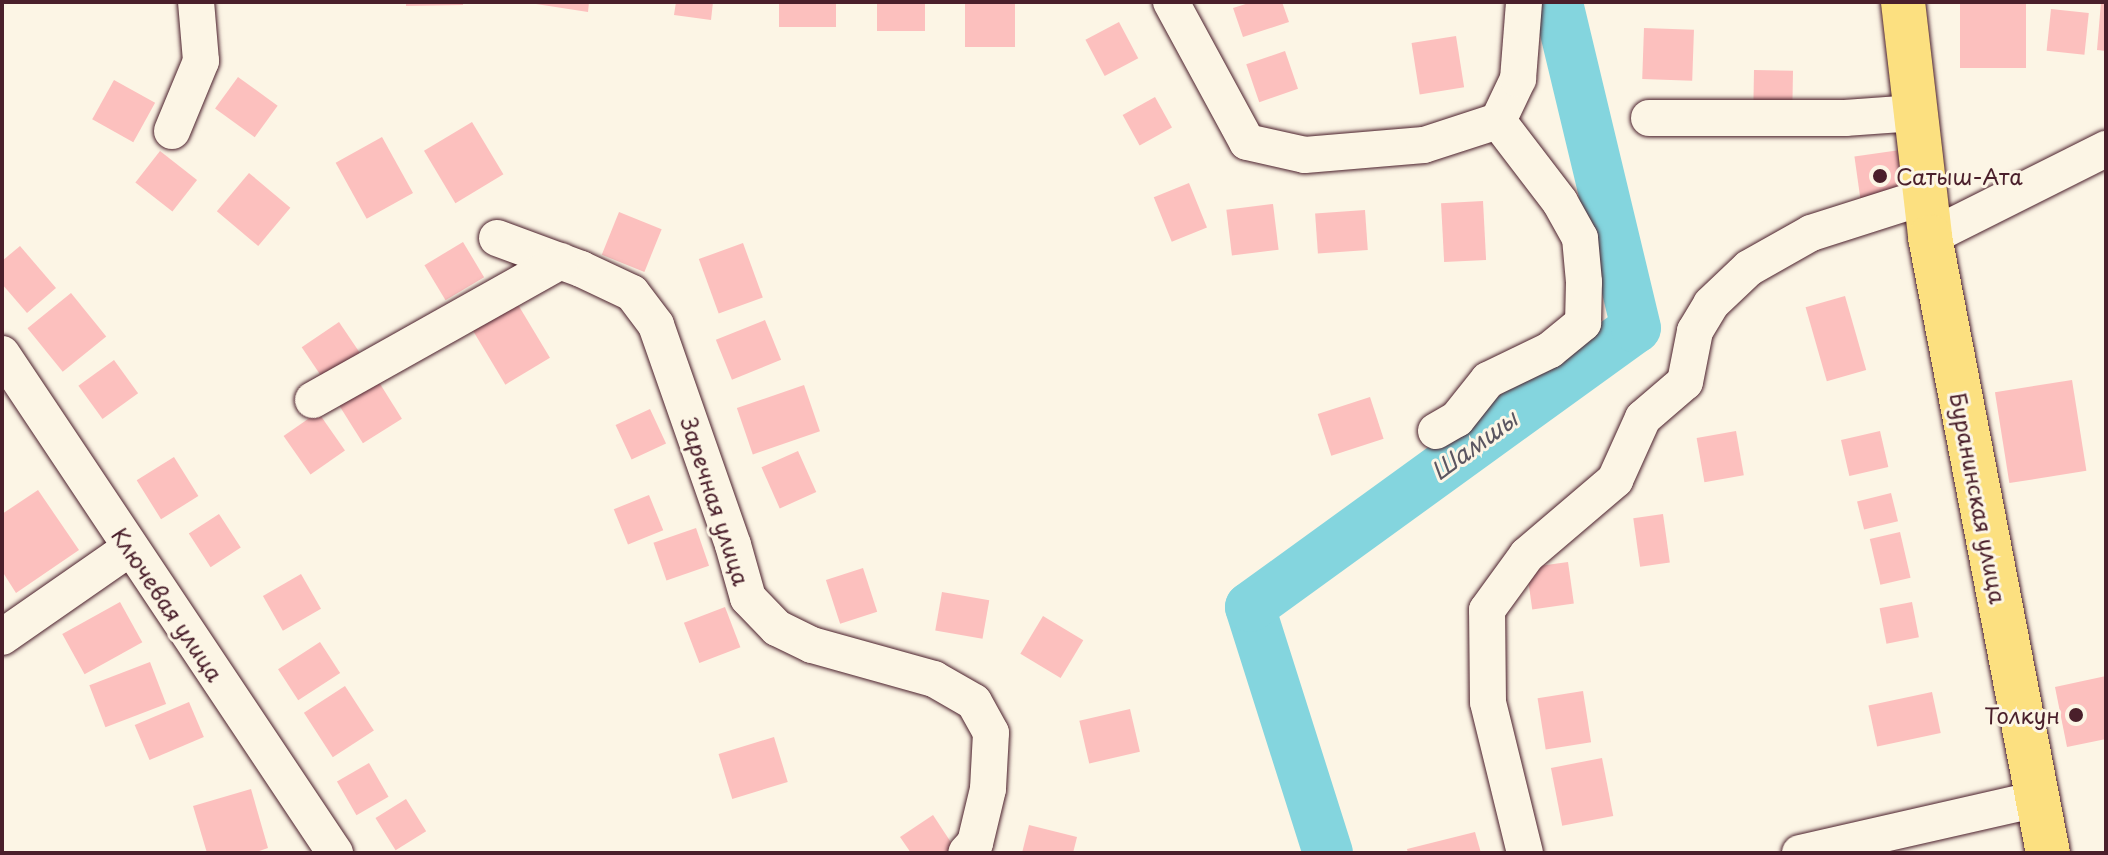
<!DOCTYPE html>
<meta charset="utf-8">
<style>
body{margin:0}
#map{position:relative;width:2108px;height:855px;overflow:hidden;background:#fcf5e5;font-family:"Playpen Sans",sans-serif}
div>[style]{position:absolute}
.river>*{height:50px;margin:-25px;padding:0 25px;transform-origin:25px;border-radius:25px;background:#84d5de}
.building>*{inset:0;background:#fcc0be;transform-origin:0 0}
.roads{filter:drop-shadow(0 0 2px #4a1f2b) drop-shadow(0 0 2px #4a1f2b)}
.minor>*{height:36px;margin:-18px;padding:0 18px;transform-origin:18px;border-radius:18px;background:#fcf5e5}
.major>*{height:44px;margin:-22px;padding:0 22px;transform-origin:22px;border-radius:22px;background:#fce080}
.dots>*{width:22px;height:22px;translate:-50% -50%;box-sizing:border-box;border:4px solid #fcf5e5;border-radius:50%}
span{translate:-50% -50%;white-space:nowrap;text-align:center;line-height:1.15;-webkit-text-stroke:6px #fcf5e5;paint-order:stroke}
.poi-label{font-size:22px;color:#4a1f2b}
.left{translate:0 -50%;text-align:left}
.right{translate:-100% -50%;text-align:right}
.street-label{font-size:22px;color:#4a1f2b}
.water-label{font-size:24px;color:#5b5661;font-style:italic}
.frame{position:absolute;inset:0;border:4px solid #4a1f2b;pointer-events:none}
</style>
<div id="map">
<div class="river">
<i style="left:1328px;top:853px;width:258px;rotate:-107.6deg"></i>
<i style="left:1250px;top:607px;width:476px;rotate:-35.9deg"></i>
<i style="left:1636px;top:328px;width:335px;rotate:-103.5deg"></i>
</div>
<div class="building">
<i style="clip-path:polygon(406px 2px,463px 2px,463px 5px,406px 6px)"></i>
<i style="clip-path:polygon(523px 2px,589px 2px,588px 12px)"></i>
<i style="clip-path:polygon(676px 2px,713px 2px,711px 20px,674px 15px)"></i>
<i style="left:779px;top:2px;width:57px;height:25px"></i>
<i style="left:877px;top:2px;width:48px;height:29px"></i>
<i style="left:965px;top:2px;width:50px;height:45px"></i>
<i style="clip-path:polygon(1252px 2px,1282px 2px,1289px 22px,1243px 37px,1233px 8px)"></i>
<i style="left:1960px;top:2px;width:66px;height:66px"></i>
<i style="clip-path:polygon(2101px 2px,2106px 2px,2106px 51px,2097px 50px)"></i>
<i style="left:2051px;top:9px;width:38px;height:42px;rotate:6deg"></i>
<i style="left:1119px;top:22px;width:41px;height:38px;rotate:62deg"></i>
<i style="left:1644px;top:28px;width:50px;height:51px;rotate:2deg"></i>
<i style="left:1456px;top:36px;width:52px;height:45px;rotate:81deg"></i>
<i style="left:1285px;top:51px;width:40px;height:41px;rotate:71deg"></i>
<i style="left:1754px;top:70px;width:39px;height:30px;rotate:1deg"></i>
<i style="left:238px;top:77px;width:49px;height:39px;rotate:36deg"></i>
<i style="left:114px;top:80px;width:47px;height:45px;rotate:29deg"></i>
<i style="left:1155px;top:97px;width:35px;height:37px;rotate:61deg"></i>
<i style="left:472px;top:122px;width:61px;height:56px;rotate:59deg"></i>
<i style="left:382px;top:137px;width:64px;height:53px;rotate:61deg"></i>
<i style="left:1900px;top:150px;width:45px;height:46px;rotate:82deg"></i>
<i style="left:160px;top:151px;width:47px;height:40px;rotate:38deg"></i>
<i style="left:249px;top:173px;width:54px;height:50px;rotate:40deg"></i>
<i style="left:1189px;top:183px;width:48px;height:38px;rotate:68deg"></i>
<i style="left:1483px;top:201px;width:59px;height:42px;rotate:87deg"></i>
<i style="left:1273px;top:204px;width:46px;height:47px;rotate:83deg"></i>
<i style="left:1365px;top:210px;width:40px;height:50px;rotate:86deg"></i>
<i style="left:619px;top:212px;width:46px;height:46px;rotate:22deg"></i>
<i style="left:463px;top:242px;width:41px;height:45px;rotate:59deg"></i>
<i style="left:743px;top:243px;width:58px;height:47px;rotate:70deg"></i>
<i style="clip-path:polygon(20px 246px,56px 288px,27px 313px,2px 284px,2px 261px)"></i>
<i style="left:71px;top:293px;width:56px;height:56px;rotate:51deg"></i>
<i style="left:1845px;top:296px;width:77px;height:41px;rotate:74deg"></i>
<i style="left:517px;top:303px;width:64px;height:52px;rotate:59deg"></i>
<i style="left:765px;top:320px;width:43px;height:53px;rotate:68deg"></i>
<i style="left:339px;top:322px;width:42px;height:45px;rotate:56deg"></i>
<i style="left:114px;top:360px;width:41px;height:44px;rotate:54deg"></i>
<i style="left:377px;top:379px;width:47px;height:46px;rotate:58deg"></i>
<i style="left:2072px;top:380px;width:92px;height:78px;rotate:81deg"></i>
<i style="left:804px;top:385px;width:49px;height:71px;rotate:71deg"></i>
<i style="left:1370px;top:397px;width:44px;height:55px;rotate:72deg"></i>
<i style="left:650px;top:409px;width:38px;height:38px;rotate:65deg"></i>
<i style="left:318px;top:412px;width:47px;height:42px;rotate:55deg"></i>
<i style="left:1736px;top:431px;width:45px;height:40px;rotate:80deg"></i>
<i style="left:1880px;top:431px;width:37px;height:40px;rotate:77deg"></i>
<i style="left:798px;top:451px;width:45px;height:40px;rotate:66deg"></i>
<i style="left:174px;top:457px;width:46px;height:44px;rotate:58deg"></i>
<i style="clip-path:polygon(38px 490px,79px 550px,16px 593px,2px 571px,2px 514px)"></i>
<i style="left:1891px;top:493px;width:29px;height:35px;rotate:76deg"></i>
<i style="left:649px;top:495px;width:38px;height:38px;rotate:68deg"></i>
<i style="left:219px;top:514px;width:40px;height:36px;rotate:57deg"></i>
<i style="left:1663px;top:514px;width:49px;height:30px;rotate:82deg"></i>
<i style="left:696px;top:528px;width:40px;height:45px;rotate:71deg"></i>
<i style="left:1900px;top:532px;width:47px;height:31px;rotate:77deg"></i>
<i style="left:1568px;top:562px;width:42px;height:42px;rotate:82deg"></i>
<i style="left:863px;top:568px;width:46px;height:39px;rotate:72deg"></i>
<i style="left:301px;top:574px;width:40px;height:44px;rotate:60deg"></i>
<i style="left:942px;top:592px;width:48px;height:39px;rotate:10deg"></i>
<i style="left:120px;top:602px;width:46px;height:66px;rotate:61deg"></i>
<i style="left:1912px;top:602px;width:36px;height:33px;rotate:79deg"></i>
<i style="left:725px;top:607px;width:43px;height:44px;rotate:69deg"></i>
<i style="left:1043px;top:616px;width:47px;height:44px;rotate:31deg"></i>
<i style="left:320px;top:642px;width:37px;height:50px;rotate:57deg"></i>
<i style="left:150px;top:662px;width:45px;height:65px;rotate:69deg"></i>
<i style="clip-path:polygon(2106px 676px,2106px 739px,2067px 747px,2055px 687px)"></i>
<i style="left:345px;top:686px;width:53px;height:49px;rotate:57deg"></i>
<i style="left:1583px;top:691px;width:52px;height:46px;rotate:81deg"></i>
<i style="left:1932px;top:692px;width:42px;height:65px;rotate:78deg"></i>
<i style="left:189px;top:702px;width:38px;height:59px;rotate:67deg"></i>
<i style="left:1130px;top:709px;width:44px;height:52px;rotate:77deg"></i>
<i style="left:774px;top:737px;width:47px;height:58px;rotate:73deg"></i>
<i style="left:1602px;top:758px;width:59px;height:52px;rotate:79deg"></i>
<i style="left:369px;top:763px;width:39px;height:37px;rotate:60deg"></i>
<i style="clip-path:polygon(251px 789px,268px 848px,253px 853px,207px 853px,193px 806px)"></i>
<i style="left:406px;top:799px;width:38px;height:36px;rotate:58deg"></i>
<i style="clip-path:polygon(933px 815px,958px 853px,911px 853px,900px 837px)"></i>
<i style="clip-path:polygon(1029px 825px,1077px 837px,1073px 853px,1022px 853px)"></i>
<i style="clip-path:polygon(1475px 832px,1481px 853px,1408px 853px,1407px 849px)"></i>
</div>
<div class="roads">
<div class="minor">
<i style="left:1171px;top:2px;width:159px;rotate:61.5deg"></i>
<i style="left:1247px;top:142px;width:59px;rotate:12.6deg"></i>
<i style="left:1305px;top:155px;width:119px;rotate:-4.8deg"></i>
<i style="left:1424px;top:145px;width:78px;rotate:-18deg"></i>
<i style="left:1649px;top:118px;width:196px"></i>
<i style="left:1845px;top:118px;width:70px;rotate:-4.1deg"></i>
<i style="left:1498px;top:121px;width:47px;rotate:-64.5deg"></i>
<i style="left:1518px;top:79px;width:77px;rotate:-85.5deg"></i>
<i style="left:172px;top:131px;width:76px;rotate:-67.5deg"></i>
<i style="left:201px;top:61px;width:59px;rotate:-94.8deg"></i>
<i style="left:1930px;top:237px;width:197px;rotate:-26.6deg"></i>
<i style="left:497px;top:238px;width:90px;rotate:20.3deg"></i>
<i style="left:581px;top:269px;width:56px;rotate:25.2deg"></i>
<i style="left:632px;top:293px;width:40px;rotate:53deg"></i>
<i style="left:656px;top:325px;width:233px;rotate:70.7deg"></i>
<i style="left:733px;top:545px;width:55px;rotate:74.2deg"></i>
<i style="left:748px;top:598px;width:42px;rotate:46deg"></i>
<i style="left:777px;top:628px;width:39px;rotate:26deg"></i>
<i style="left:812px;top:645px;width:127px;rotate:15.6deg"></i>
<i style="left:934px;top:679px;width:46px;rotate:29.9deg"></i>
<i style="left:974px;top:702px;width:35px;rotate:61deg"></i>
<i style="left:991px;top:733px;width:56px;rotate:93.1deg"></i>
<i style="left:988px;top:789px;width:56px;rotate:103.5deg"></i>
<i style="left:975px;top:843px;width:13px;rotate:132deg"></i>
<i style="left:2px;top:354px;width:600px;rotate:56.28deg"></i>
<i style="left:313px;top:400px;width:284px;rotate:-29.3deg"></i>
<i style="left:1436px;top:431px;width:24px;rotate:-30deg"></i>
<i style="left:1457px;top:419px;width:50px;rotate:-51.5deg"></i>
<i style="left:1488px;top:380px;width:69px;rotate:-25.8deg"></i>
<i style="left:1550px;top:350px;width:43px;rotate:-39.3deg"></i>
<i style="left:1583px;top:323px;width:41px;rotate:-88.6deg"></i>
<i style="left:1584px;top:282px;width:44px;rotate:-95.2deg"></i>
<i style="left:1580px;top:238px;width:41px;rotate:-119.1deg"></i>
<i style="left:1560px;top:202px;width:102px;rotate:-127.4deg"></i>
<i style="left:2px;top:637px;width:156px;rotate:-34.8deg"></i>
<i style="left:1525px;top:853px;width:155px;rotate:-103.8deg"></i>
<i style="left:1488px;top:702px;width:92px;rotate:-90.6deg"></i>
<i style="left:1487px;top:610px;width:68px;rotate:-54deg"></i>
<i style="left:1527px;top:555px;width:116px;rotate:-40.4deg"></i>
<i style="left:1615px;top:480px;width:68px;rotate:-65.7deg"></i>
<i style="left:1643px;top:418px;width:55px;rotate:-40.6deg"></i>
<i style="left:1685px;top:382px;width:52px;rotate:-78.9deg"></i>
<i style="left:1695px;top:331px;width:31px;rotate:-59deg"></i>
<i style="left:1711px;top:304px;width:52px;rotate:-43.5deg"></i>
<i style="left:1749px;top:268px;width:71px;rotate:-29.4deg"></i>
<i style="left:1811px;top:233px;width:119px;rotate:-17.7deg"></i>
<i style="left:1800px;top:853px;width:243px;rotate:-12.8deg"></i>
</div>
<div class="major">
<i style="left:1903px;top:2px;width:237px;rotate:83.4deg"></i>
<i style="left:1930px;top:237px;width:627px;rotate:79.16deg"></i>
</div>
</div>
<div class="dots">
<i style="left:1880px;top:176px;background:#4a1f2b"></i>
<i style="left:2076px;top:715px;background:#4a1f2b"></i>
</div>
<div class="poi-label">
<span class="left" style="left:1896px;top:176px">Сатыш-Ата</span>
<span class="right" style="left:2060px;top:715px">Толкун</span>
</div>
<div class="street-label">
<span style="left:1979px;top:498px;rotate:79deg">Буранинская улица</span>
<span style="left:716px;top:501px;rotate:72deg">Заречная улица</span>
<span style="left:168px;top:604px;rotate:56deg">Ключевая улица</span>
</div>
<div class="water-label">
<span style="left:1474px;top:445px;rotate:-36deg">Шамшы</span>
</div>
<div class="frame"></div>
</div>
